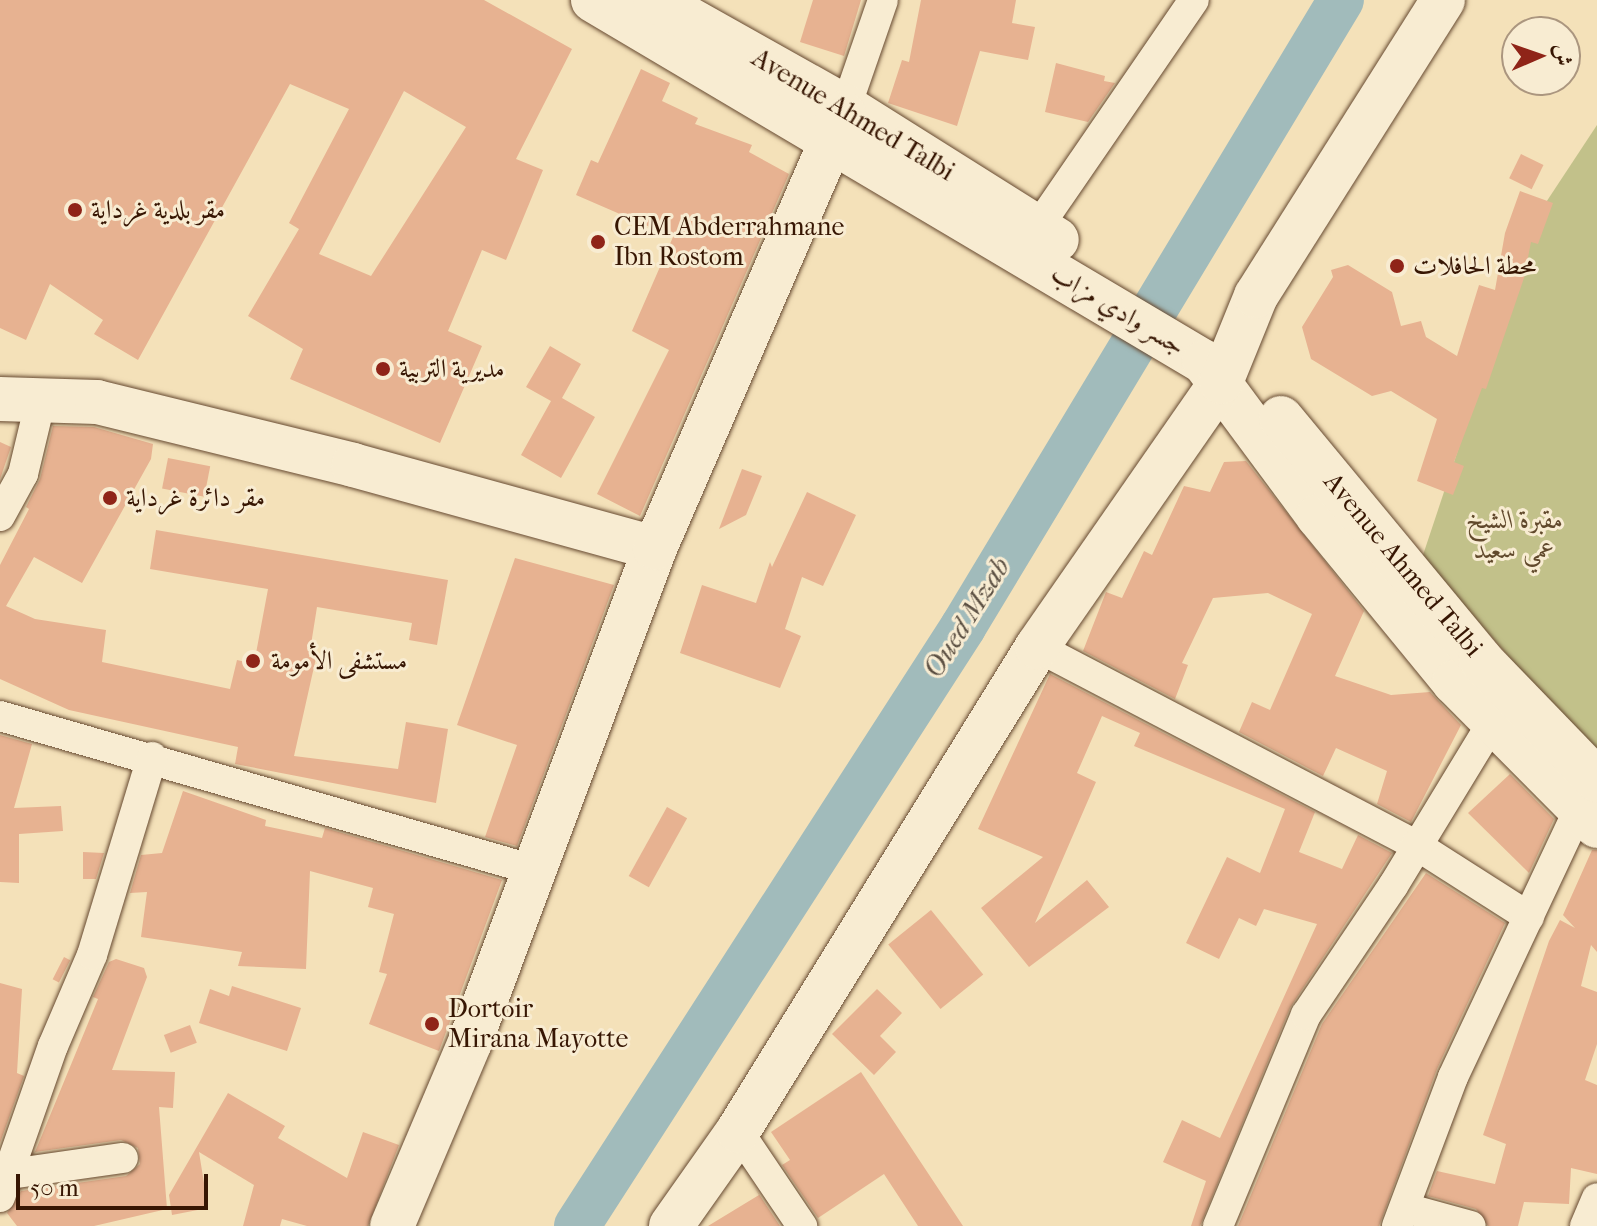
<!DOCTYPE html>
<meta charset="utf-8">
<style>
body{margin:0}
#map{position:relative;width:1597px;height:1226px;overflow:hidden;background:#f4e1b9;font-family:"IM FELL French Canon",Amiri,serif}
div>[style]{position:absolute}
.green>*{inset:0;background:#c2c18a}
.river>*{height:46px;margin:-23px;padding:0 23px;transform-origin:23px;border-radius:23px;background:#a1bbbb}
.building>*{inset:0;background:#e7b291;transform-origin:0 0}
.roads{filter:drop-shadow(0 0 2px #664930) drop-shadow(0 0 2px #664930)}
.street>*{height:30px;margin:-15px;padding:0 15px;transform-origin:15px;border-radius:15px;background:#f8ecd2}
.secondary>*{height:44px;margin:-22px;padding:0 22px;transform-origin:22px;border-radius:22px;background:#f8ecd2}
.dots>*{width:22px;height:22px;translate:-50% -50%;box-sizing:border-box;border:4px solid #f8ecd2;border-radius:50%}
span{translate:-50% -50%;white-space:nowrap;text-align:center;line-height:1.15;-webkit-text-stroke:6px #f8ecd2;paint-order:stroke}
.street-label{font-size:26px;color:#371603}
.poi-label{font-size:26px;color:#371603}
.left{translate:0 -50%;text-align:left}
.park-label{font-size:26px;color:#61492c;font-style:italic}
.water-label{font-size:28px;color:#5c5043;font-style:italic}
.north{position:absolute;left:1501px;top:16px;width:80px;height:80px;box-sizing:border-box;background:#f8ecd2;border:2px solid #ab967f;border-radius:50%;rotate:88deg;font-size:22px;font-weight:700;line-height:32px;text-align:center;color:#371603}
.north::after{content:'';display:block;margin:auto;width:28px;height:36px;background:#8f2418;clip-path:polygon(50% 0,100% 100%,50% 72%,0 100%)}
.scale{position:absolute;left:16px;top:1174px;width:192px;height:36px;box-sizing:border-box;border:4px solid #371603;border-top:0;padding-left:10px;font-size:24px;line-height:28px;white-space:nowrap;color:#371603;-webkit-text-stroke:6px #f8ecd2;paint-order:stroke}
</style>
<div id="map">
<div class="green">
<i style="clip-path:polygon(1597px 125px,1597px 757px,1422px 558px,1535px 219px)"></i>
</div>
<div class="river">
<i style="left:577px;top:1226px;width:713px;rotate:-57.2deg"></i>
<i style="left:963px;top:627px;width:732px;rotate:-58.92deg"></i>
</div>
<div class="building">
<i style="clip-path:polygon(evenodd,0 0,484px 0,572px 49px,516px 159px,543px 170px,506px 260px,482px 250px,448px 331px,482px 346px,440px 443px,290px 379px,303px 349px,248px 316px,299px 229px,289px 223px,349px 109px,290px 84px,138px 360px,94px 334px,103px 320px,50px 284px,26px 340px,0 328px,0 0,404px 91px,466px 127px,371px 276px,319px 254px,404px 91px)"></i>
<i style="clip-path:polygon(813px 0,861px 0,844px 56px,800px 42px)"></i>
<i style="clip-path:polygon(921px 0,1016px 0,1012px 23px,1035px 27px,1028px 60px,980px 51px,957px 126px,888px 103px,902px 60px,909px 62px)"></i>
<i style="clip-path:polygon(1056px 63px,1105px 76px,1104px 81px,1115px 83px,1088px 122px,1045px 112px)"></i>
<i style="clip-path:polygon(641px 69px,670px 83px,662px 101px,698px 118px,695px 124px,752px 145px,749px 152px,789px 174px,640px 516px,597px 494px,669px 350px,632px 331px,673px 237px,576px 195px,591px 160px,598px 163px)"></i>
<i style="left:1521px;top:154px;width:25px;height:27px;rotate:26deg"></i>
<i style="clip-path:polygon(1520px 191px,1553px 203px,1538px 244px,1531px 242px,1524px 278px,1486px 389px,1482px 388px,1454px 462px,1464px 466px,1453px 495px,1417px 481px,1437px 419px,1391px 391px,1372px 396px,1311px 359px,1302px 327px,1333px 277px,1331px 270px,1348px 265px,1392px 292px,1401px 326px,1421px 321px,1426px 337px,1457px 356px,1479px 285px,1495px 290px,1505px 233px)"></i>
<i style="clip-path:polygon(550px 346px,581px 364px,562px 398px,595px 417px,561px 478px,521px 455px,551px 401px,526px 387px)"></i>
<i style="clip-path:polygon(53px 426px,94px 427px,153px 444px,151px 459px,82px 583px,34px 557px,6px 606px,35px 619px,106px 630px,102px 662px,230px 689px,237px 660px,254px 664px,268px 589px,150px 569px,156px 530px,448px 580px,437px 645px,409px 640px,412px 623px,317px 607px,309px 657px,316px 658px,294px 756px,398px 769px,406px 722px,448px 729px,436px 803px,235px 764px,238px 747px,69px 710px,0 679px,0 565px,29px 509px,26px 507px,40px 479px)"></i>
<i style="clip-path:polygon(0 442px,11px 447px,0 479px)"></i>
<i style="left:168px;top:458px;width:43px;height:31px;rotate:11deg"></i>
<i style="clip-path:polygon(1246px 461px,1364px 611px,1335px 676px,1391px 695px,1430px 692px,1461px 725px,1411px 822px,1377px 804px,1387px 771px,1336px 748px,1323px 776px,1239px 732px,1252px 702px,1270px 710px,1312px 614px,1268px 593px,1213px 598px,1182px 663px,1188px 665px,1175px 699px,1083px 651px,1106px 592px,1122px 598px,1144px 551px,1152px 555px,1184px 486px,1210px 492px,1224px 462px)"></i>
<i style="clip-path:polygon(742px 469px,762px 476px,746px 515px,719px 529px)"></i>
<i style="clip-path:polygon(807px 492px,856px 515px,823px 586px,802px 577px,785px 629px,801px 636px,780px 688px,680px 653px,702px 585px,756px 603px,770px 562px,772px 567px)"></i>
<i style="clip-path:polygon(515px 558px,614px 585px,517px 846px,485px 837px,517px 745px,457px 725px)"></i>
<i style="clip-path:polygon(1050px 674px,1315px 812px,1299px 852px,1342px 869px,1358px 835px,1392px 853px,1290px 1008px,1200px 1226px,1191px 1226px,1206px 1181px,1163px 1162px,1182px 1120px,1220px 1138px,1317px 924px,1264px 909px,1256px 926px,1239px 918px,1219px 959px,1186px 943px,1227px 857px,1260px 873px,1285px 809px,1134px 746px,1140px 733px,1102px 716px,1077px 773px,1096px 782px,1035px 923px,1087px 880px,1109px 907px,1029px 967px,981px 908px,1043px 857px,978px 829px)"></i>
<i style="clip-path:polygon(0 735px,32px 744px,14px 808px,61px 806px,63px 831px,19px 834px,19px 883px,0 882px)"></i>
<i style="clip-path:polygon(1510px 774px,1554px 819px,1529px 873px,1468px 813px)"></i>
<i style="clip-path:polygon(183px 791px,266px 820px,265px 826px,322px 838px,325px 828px,502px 880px,439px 1051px,369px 1024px,387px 974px,379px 972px,394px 914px,368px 907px,373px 888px,310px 871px,306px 969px,238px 966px,242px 952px,141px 937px,147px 892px,130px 893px,141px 855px,162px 853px)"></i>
<i style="left:667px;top:807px;width:23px;height:79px;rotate:29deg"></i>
<i style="clip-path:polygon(1592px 850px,1597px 850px,1597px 952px,1591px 945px,1581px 986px,1597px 992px,1597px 1044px,1585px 1080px,1597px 1085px,1597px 1174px,1571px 1168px,1569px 1204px,1524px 1202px,1518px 1226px,1488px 1226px,1476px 1209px,1428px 1196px,1437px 1171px,1495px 1184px,1506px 1144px,1483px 1135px,1549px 941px,1560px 920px,1575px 928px,1563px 915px)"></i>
<i style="clip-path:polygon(83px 852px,104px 853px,96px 879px,83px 879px)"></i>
<i style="clip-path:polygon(1426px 873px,1505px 923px,1437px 1069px,1379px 1226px,1238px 1226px,1322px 1024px)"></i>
<i style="left:931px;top:910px;width:83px;height:55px;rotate:51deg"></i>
<i style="left:64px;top:957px;width:7px;height:25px;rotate:27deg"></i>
<i style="clip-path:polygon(116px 959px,144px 968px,147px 977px,112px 1070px,175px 1072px,173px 1108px,159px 1107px,167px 1209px,94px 1226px,17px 1226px,7px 1213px,21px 1191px,126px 1176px,140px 1164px,138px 1148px,121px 1140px,35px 1152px,98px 999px,93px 997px,109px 962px)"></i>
<i style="clip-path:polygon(0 983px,22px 989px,17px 1073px,24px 1076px,0 1143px)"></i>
<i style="clip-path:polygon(232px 986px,301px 1008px,287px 1051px,199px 1023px,210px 989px,229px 996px)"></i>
<i style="clip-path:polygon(877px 989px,902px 1013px,880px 1036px,896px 1052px,874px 1075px,832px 1034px)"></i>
<i style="left:190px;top:1025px;width:19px;height:28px;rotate:69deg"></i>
<i style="clip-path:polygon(861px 1072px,963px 1226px,918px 1226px,884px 1174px,818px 1218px,782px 1165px,790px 1160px,771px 1132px)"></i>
<i style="clip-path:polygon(228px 1093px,285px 1126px,278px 1138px,347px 1178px,363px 1132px,399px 1145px,368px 1226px,307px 1226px,282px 1219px,280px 1226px,243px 1226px,254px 1185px,199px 1152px,208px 1208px,172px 1215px,169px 1195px)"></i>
<i style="clip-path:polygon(755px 1188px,780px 1226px,708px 1226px,759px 1195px)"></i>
</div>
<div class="roads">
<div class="street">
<i style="left:846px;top:107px;width:113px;rotate:-70.9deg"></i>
<i style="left:1038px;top:227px;width:275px;rotate:-55.5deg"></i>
<i style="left:0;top:516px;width:48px;rotate:-61.3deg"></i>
<i style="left:23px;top:474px;width:77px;rotate:-76.5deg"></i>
<i style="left:1037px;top:647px;width:428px;rotate:27.6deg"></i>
<i style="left:1416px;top:845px;width:134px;rotate:32.5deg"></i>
<i style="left:0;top:716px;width:556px;rotate:16.09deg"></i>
<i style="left:738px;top:1131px;width:115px;rotate:56deg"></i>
<i style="left:10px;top:1174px;width:114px;rotate:-8.1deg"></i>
<i style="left:0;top:1197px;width:160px;rotate:-70.7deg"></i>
<i style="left:53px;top:1046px;width:99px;rotate:-66.8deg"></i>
<i style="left:92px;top:955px;width:207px;rotate:-73.1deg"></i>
<i style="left:1405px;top:1208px;width:68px;rotate:15.3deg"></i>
<i style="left:1218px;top:1226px;width:229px;rotate:-67.4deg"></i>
<i style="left:1306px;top:1015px;width:156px;rotate:-56deg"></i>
<i style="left:1393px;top:886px;width:212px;rotate:-58.7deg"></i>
<i style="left:1397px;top:1226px;width:159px;rotate:-69.4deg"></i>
<i style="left:1453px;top:1077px;width:294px;rotate:-64.8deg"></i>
<i style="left:1585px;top:1226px;width:30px;rotate:-67deg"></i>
</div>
<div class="secondary">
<i style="left:593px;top:0;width:710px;rotate:30.65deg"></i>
<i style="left:1204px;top:362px;width:192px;rotate:53.5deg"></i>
<i style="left:1318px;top:516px;width:215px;rotate:50.7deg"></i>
<i style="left:1454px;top:682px;width:203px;rotate:45.2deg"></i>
<i style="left:655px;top:0;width:219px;rotate:29.3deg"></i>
<i style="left:846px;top:107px;width:249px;rotate:32.2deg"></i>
<i style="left:0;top:399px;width:97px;rotate:1.8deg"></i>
<i style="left:97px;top:402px;width:264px;rotate:13.8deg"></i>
<i style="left:353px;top:465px;width:313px;rotate:15.4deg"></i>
<i style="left:1281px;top:418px;width:314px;rotate:50.4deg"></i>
<i style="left:1481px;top:660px;width:167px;rotate:46deg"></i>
<i style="left:392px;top:1226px;width:200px;rotate:-67deg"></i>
<i style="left:470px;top:1042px;width:528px;rotate:-69.47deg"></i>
<i style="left:655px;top:548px;width:474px;rotate:-66.6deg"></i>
<i style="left:671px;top:1226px;width:116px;rotate:-54.8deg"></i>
<i style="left:738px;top:1131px;width:569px;rotate:-58.29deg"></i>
<i style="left:1037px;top:647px;width:323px;rotate:-55.2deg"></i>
<i style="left:1221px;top:382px;width:93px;rotate:-67.9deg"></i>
<i style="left:1256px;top:296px;width:350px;rotate:-57.7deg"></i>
</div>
</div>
<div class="dots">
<i style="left:75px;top:210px;background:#8f2418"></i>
<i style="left:598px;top:242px;background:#8f2418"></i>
<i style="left:1397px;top:266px;background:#8f2418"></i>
<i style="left:383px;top:369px;background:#8f2418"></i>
<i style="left:110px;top:498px;background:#8f2418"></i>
<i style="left:253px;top:661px;background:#8f2418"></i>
<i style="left:432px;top:1024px;background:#8f2418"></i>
</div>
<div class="street-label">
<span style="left:853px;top:115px;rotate:31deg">Avenue Ahmed Talbi</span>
<span style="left:1118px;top:310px;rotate:31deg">جسر وادي مزاب</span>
<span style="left:1403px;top:565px;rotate:50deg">Avenue Ahmed Talbi</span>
</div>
<div class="poi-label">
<span class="left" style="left:91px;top:210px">مقر بلدية غرداية</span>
<span class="left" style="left:614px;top:242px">CEM Abderrahmane<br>Ibn Rostom</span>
<span class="left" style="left:1413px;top:266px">محطة الحافلات</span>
<span class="left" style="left:399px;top:369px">مديرية التربية</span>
<span class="left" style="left:126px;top:498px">مقر دائرة غرداية</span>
<span class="left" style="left:271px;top:661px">مستشفى الأمومة</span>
<span class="left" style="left:448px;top:1024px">Dortoir<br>Mirana Mayotte</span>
</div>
<div class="park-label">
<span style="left:1515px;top:535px">مقبرة الشيخ<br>عمي سعيد</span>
</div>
<div class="water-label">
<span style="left:967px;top:618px;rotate:-58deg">Oued Mzab</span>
</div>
<div class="north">ش</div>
<div class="scale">50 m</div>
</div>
